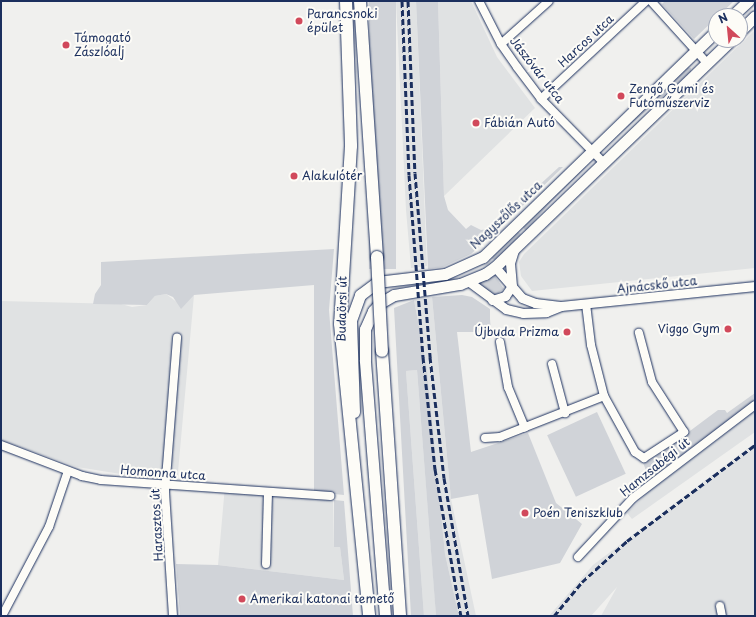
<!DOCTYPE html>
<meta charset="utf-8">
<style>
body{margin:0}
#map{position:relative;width:756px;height:617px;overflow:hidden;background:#f0f0ee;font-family:"Playpen Sans",sans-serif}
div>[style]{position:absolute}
.built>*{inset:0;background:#e0e2e3}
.green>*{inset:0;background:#d0d3d8;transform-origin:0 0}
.roads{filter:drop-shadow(0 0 1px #1b2f5e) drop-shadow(0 0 1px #1b2f5e)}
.minor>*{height:8px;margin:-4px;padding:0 4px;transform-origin:4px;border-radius:4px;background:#fdfcf7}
.tertiary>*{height:9px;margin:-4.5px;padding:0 4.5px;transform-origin:4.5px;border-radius:4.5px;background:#fdfcf7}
.secondary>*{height:11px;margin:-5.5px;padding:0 5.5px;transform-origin:5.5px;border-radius:5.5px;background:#fdfcf7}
.primary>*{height:12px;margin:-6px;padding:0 6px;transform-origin:6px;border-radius:6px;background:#fdfcf7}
.rail>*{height:3px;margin-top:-1.5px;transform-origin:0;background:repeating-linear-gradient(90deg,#1b2f5e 0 6px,transparent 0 9px)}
.bridges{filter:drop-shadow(0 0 1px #1b2f5e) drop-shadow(0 0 1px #1b2f5e)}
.primary-bridge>*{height:12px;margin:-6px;padding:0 6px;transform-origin:6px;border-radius:6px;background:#fdfcf7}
.dots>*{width:11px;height:11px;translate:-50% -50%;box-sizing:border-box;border:2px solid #fdfcf7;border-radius:50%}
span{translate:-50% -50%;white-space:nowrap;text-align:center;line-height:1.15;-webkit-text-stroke:4px #fdfcf7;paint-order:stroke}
.poi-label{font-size:12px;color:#1b2f5e}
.left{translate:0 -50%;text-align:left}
.right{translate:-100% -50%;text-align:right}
.street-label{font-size:12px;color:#1b2f5e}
.frame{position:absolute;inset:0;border:2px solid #1b2f5e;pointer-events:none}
.north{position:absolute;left:708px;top:8px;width:40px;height:40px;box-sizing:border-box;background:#fdfcf7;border:1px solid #a3aaba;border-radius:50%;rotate:333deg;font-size:11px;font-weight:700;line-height:16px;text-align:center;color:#1b2f5e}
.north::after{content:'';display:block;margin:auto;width:14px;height:18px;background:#d1495b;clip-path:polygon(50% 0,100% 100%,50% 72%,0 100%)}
</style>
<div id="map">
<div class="built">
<i style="clip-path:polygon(396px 1px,416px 1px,427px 266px,411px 268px,406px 210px)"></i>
<i style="clip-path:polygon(438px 1px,471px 1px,497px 57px,535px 108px,444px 196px)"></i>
<i style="clip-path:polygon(755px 30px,755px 268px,532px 291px,521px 276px,519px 262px,524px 254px)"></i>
<i style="clip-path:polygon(166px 294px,178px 303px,194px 295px,177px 483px,77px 467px,1px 440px,1px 301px,121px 304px,132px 307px,147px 305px,155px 296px)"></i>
<i style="clip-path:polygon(432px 297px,451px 499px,476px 616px,459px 616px,445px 554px,427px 369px,414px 300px)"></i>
<i style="clip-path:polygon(417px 370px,435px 601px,436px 616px,424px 616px,406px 371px)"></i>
<i style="clip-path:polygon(755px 411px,755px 432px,632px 519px,627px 513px,646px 494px)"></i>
<i style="clip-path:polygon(755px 443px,755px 616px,601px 616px,617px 587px,591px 616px,549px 616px,593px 565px)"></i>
<i style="clip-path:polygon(225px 486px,333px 494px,334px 547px,340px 547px,344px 580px,218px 565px)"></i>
</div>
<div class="green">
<i style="left:369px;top:1px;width:27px;height:268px"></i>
<i style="clip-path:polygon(416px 1px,438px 1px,444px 196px,448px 210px,466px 229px,471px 225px,481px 230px,492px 228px,498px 223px,500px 226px,499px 229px,471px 254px,443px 267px,428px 269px)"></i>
<i style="clip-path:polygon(665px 1px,734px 1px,694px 39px,662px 4px)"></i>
<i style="clip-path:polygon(687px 67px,691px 68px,691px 72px,607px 145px)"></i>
<i style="clip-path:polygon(585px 165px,586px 167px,548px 205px,526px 231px,522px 226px)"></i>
<i style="clip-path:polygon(559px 167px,563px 167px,508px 220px,510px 212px)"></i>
<i style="clip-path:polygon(517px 231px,522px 235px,495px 260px,491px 258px)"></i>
<i style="clip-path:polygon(334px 249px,329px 310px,344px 495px,314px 492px,314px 285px,194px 295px,181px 309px,173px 297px,166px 294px,155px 296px,147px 305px,93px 304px,95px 294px,101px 285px,101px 262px)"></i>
<i style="clip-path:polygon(494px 275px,504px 289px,495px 295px,478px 283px)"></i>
<i style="clip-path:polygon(462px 295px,472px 297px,490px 309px,490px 319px,491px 332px,457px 332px,471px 452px,528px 433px,556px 503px,582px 524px,560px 563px,492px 579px,478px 494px,451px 499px,432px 297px)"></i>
<i style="clip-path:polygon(414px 300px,427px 369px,445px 554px,459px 616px,436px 616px,417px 370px,406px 371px,424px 616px,411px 616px,394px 308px)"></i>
<i style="clip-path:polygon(755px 393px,755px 400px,650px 480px,643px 463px,651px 460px,718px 410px,725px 410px,727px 413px)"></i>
<i style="left:597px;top:412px;width:68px;height:55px;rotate:65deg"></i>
<i style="clip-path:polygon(334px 500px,344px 501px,353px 616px,180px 616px,176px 564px,218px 565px,344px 580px,340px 547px,334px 547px)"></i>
</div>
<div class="roads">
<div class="minor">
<i style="left:479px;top:1px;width:48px;rotate:62.9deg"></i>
<i style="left:501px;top:44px;width:28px;rotate:55deg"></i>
<i style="left:517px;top:67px;width:40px;rotate:53deg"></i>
<i style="left:541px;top:99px;width:90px;rotate:45.5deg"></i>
<i style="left:651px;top:1px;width:84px;rotate:47.9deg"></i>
<i style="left:501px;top:44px;width:64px;rotate:-41.9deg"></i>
<i style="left:541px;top:99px;width:144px;rotate:-43deg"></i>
<i style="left:586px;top:304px;width:41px;rotate:83deg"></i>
<i style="left:591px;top:345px;width:53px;rotate:75.7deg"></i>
<i style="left:604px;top:396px;width:64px;rotate:61deg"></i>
<i style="left:635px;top:452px;width:11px;rotate:34deg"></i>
<i style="left:644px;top:458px;width:48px;rotate:-33deg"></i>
<i style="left:684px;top:432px;width:59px;rotate:-122.6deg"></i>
<i style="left:652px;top:382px;width:51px;rotate:-104.9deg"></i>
<i style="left:500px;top:342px;width:46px;rotate:79.9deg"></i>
<i style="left:508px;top:387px;width:44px;rotate:67.5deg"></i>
<i style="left:552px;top:364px;width:51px;rotate:75.1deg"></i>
<i style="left:485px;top:438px;width:15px;rotate:-4deg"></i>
<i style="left:500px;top:437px;width:112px;rotate:-21.5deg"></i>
<i style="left:1px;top:445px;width:87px;rotate:20.9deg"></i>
<i style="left:82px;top:476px;width:19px;rotate:12deg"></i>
<i style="left:101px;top:480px;width:230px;rotate:4deg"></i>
<i style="left:578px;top:557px;width:81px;rotate:-47deg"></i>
<i style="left:633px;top:498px;width:153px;rotate:-37.3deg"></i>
<i style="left:266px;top:564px;width:72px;rotate:-88.4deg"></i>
<i style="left:720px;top:606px;width:10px;rotate:79deg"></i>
<i style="left:2px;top:616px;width:101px;rotate:-62.2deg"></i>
<i style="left:49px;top:527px;width:59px;rotate:-71.3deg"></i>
<i style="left:173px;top:616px;width:125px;rotate:-93.7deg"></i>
<i style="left:165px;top:491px;width:154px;rotate:-85.5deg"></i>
</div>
<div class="tertiary">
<i style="left:495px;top:267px;width:41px;rotate:48.9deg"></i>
<i style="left:522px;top:298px;width:14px;rotate:21deg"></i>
<i style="left:535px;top:303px;width:25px;rotate:7deg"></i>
<i style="left:468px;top:281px;width:47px;rotate:36.4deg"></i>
<i style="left:506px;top:309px;width:17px;rotate:13deg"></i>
<i style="left:523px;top:313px;width:23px;rotate:-2deg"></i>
<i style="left:546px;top:312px;width:16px;rotate:-22deg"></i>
<i style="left:561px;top:306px;width:195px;rotate:-5.9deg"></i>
<i style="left:492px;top:300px;width:14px;rotate:-17deg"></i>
<i style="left:505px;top:296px;width:12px;rotate:-55deg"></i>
<i style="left:512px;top:286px;width:23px;rotate:-95deg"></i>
<i style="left:510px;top:263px;width:14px;rotate:-73deg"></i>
</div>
<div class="secondary">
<i style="left:732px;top:16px;width:22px;rotate:-43deg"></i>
<i style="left:740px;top:31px;width:21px;rotate:-45deg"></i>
<i style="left:354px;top:412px;width:92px;rotate:-91.9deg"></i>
<i style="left:351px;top:320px;width:27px;rotate:-70deg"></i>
<i style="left:360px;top:295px;width:21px;rotate:-37deg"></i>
<i style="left:377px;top:282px;width:68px;rotate:-6.7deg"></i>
<i style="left:445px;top:274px;width:42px;rotate:-24.1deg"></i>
<i style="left:483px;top:257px;width:325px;rotate:-44.1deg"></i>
<i style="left:385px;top:616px;width:257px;rotate:-94.5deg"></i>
<i style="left:365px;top:360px;width:31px;rotate:-90deg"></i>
<i style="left:365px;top:329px;width:20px;rotate:-66deg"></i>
<i style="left:373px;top:311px;width:11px;rotate:-49deg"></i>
<i style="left:380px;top:303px;width:16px;rotate:-30deg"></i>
<i style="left:394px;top:295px;width:67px;rotate:-9.5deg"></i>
<i style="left:460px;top:284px;width:27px;rotate:-22deg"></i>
<i style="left:485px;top:274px;width:12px;rotate:-35deg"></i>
<i style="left:495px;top:267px;width:327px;rotate:-43.9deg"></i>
</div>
<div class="primary">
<i style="left:346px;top:1px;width:145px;rotate:88deg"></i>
<i style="left:351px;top:146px;width:178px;rotate:93.5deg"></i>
<i style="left:340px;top:324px;width:293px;rotate:84.3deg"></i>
<i style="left:360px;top:1px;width:257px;rotate:86.2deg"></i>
<i style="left:382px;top:351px;width:266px;rotate:86.1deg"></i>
</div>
</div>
<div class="rail">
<i style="left:402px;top:1px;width:174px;rotate:87.7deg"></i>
<i style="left:409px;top:175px;width:183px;rotate:85.6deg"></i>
<i style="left:423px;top:357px;width:113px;rotate:83.9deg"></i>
<i style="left:435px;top:469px;width:149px;rotate:80deg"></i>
<i style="left:408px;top:1px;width:172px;rotate:87.7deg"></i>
<i style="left:415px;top:173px;width:185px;rotate:85.3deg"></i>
<i style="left:430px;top:357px;width:122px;rotate:83.4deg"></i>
<i style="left:444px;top:478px;width:140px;rotate:80.1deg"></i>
<i style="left:554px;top:616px;width:44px;rotate:-50.5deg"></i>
<i style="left:582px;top:582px;width:61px;rotate:-42.3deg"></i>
<i style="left:627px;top:541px;width:160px;rotate:-36.9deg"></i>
</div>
<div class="bridges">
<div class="primary-bridge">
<i style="left:377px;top:257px;width:94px;rotate:87deg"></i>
</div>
</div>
<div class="dots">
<i style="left:299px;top:21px;background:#d1495b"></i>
<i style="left:66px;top:45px;background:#d1495b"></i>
<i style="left:621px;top:96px;background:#d1495b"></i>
<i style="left:476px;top:123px;background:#d1495b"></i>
<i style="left:294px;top:176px;background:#d1495b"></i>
<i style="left:728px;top:329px;background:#d1495b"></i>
<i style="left:567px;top:332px;background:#d1495b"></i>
<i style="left:525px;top:513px;background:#d1495b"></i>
<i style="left:242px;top:599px;background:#d1495b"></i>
</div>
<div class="poi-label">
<span class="left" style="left:307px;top:21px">Parancsnoki<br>épület</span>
<span class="left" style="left:74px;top:45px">Támogató<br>Zászlóalj</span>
<span class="left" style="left:629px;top:96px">Zengő Gumi és<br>Futóműszerviz</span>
<span class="left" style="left:484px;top:123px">Fábián Autó</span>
<span class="left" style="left:302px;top:176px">Alakulótér</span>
<span class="right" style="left:720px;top:329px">Viggo Gym</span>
<span class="right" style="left:559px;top:332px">Újbuda Prizma</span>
<span class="left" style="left:533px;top:513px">Poén Teniszklub</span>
<span class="left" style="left:250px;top:599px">Amerikai katonai temető</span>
</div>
<div class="street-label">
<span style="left:586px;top:41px;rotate:-43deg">Harcos utca</span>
<span style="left:537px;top:70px;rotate:52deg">Jászóvár utca</span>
<span style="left:506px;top:215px;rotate:-43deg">Nagyszőlős utca</span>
<span style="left:657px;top:285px;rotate:-6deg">Ajnácskő utca</span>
<span style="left:342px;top:309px;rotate:-89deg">Budaörsi út</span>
<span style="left:655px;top:467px;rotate:-39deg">Hamzsabégi út</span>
<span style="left:163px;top:473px;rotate:4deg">Homonna utca</span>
<span style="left:157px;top:525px;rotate:-93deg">Harasztos út</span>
</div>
<div class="frame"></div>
<div class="north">N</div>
</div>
